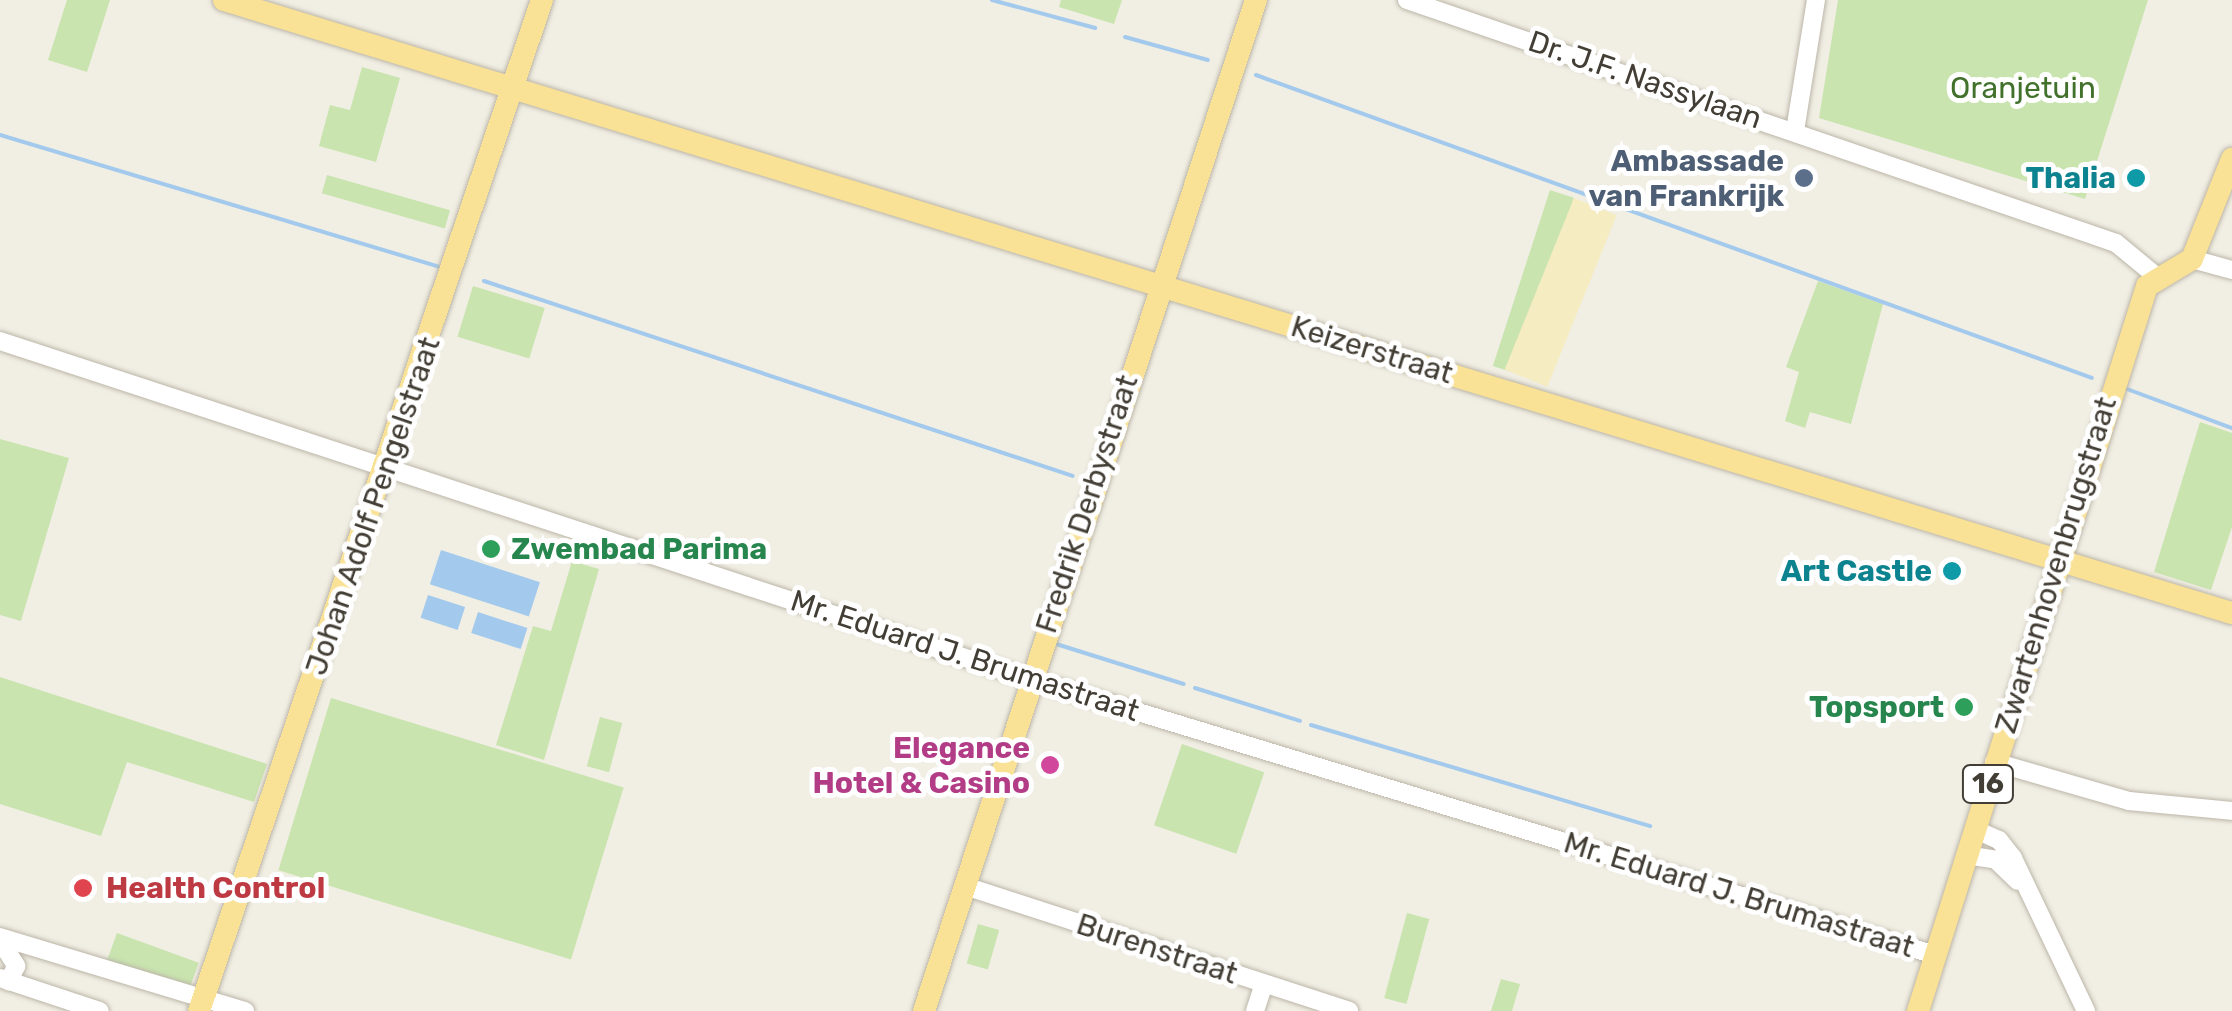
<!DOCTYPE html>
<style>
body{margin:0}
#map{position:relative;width:2232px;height:1011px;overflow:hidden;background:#f1eee4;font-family:Rubik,sans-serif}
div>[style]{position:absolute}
.green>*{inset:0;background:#c9e4af;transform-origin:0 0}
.sand>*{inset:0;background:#f5ecc1;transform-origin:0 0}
.water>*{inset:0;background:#a3caec;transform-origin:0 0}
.stream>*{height:4px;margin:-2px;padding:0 2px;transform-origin:2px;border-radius:2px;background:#a3caec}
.roads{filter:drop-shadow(0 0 2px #bcb6a8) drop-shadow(0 0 2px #bcb6a8)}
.minor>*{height:18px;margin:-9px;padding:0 9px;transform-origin:9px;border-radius:9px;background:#fff}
.major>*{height:22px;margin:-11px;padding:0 11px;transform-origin:11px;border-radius:11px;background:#f9e296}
.dots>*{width:28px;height:28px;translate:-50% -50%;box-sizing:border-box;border:5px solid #fff;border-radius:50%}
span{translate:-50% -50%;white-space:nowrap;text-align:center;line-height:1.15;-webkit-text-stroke:10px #fff;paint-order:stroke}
.shield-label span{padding:2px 8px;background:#fff;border:2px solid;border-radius:8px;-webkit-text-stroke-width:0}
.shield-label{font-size:28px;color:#433e35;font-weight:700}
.street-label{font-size:30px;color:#433e35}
.park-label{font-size:30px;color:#42712b}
.service-label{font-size:30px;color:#4e5e75;font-weight:700}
.right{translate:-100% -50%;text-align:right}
.culture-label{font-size:30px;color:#0d838f;font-weight:700}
.leisure-label{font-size:30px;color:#27864d;font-weight:700}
.left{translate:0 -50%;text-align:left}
.hotel-label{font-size:30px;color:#b23c85;font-weight:700}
.health-label{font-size:30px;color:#be3a42;font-weight:700}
</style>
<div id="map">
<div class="green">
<i style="clip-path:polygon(67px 0,110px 0,87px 72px,48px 60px)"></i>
<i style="clip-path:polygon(1061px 0,1122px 0,1114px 24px,1059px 7px)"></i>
<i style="clip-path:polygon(1838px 0,2148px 0,2085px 199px,1819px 118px)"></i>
<i style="clip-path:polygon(362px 67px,400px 78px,376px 162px,319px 146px,330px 105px,350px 110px)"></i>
<i style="left:327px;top:175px;width:128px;height:19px;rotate:16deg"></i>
<i style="left:1550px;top:190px;width:25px;height:185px;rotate:18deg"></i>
<i style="clip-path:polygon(1818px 281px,1883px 304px,1851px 424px,1810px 412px,1805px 428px,1785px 421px,1799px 372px,1786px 367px)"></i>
<i style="left:473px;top:286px;width:75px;height:53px;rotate:17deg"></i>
<i style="clip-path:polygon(2200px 422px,2232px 433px,2232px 527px,2211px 590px,2154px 572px)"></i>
<i style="clip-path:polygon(0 439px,69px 458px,21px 621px,0 615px)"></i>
<i style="clip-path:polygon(572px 561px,599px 569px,544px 760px,496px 745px,533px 626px,551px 631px)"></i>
<i style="clip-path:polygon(0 677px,267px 764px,254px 802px,127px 762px,101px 836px,0 804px)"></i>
<i style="left:331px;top:698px;width:306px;height:180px;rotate:17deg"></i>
<i style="left:600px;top:717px;width:23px;height:51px;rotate:15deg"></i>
<i style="left:1182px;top:744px;width:87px;height:86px;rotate:19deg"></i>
<i style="left:1407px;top:913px;width:23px;height:88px;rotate:15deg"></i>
<i style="left:978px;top:924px;width:22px;height:41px;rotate:16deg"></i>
<i style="left:117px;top:933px;width:87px;height:29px;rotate:20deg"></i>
<i style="clip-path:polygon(1501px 979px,1520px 984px,1512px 1011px,1491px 1011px)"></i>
</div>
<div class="sand">
<i style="left:1574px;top:198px;width:46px;height:185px;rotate:22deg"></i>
</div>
<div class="water">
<i style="left:441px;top:550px;width:104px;height:36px;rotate:18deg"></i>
<i style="left:428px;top:595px;width:39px;height:24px;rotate:18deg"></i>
<i style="left:478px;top:612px;width:52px;height:22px;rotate:18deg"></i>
</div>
<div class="stream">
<i style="left:992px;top:0;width:107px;rotate:15.2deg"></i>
<i style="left:1125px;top:37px;width:86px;rotate:15.5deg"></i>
<i style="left:1256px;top:75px;width:889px;rotate:19.92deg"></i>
<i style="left:0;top:135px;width:458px;rotate:16.7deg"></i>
<i style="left:484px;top:281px;width:620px;rotate:18.32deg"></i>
<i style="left:2127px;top:389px;width:112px;rotate:20.4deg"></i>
<i style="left:1053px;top:643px;width:137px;rotate:17.4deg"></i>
<i style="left:1195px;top:688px;width:110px;rotate:17.4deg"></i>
<i style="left:1311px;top:725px;width:354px;rotate:16.6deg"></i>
</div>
<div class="roads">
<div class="minor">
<i style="left:1407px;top:0;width:749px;rotate:18.92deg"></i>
<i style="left:2116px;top:243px;width:52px;rotate:39.5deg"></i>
<i style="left:1795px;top:131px;width:133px;rotate:-80.9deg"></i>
<i style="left:2192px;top:259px;width:41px;rotate:15.4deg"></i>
<i style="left:0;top:341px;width:1084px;rotate:18.17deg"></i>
<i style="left:1030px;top:679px;width:946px;rotate:16.96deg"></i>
<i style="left:1994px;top:762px;width:141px;rotate:16.1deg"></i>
<i style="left:2129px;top:801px;width:103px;rotate:5.5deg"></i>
<i style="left:1974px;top:829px;width:27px;rotate:24deg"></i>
<i style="left:1999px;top:840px;width:23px;rotate:52deg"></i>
<i style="left:2013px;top:858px;width:170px;rotate:64.5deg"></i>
<i style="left:1966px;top:855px;width:30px;rotate:9deg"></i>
<i style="left:1996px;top:860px;width:30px;rotate:44deg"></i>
<i style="left:965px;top:886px;width:404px;rotate:18deg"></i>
<i style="left:0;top:937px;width:256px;rotate:16.8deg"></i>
<i style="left:0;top:940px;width:31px;rotate:58deg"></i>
<i style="left:16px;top:966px;width:17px;rotate:115deg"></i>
<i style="left:0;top:978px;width:105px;rotate:18.3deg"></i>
<i style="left:1255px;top:1011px;width:28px;rotate:-72deg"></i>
</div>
<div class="major">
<i style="left:224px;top:0;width:2099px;rotate:16.98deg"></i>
<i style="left:199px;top:1011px;width:1068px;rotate:-71.26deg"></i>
<i style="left:924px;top:1011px;width:1064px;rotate:-71.82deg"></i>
<i style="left:1918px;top:1011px;width:760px;rotate:-72.47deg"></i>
<i style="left:2147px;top:286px;width:52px;rotate:-31deg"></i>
<i style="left:2192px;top:259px;width:108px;rotate:-68.2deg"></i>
</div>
</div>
<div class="dots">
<i style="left:1804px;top:178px;background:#5c6f8a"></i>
<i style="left:2136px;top:178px;background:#0f9aa8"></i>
<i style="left:491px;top:549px;background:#2e9e5b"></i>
<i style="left:1952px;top:571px;background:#0f9aa8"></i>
<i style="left:1964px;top:707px;background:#2e9e5b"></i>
<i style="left:1050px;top:765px;background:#d1479c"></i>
<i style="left:83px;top:888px;background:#e0444e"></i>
</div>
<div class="shield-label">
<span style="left:1988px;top:784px">16</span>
</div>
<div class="street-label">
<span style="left:1645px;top:80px;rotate:19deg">Dr. J.F. Nassylaan</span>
<span style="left:1372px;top:350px;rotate:17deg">Keizerstraat</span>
<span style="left:1087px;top:504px;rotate:-72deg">Fredrik Derbystraat</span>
<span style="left:373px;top:506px;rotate:-71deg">Johan Adolf Pengelstraat</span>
<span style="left:2056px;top:565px;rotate:-73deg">Zwartenhovenbrugstraat</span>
<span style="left:965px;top:656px;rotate:18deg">Mr. Eduard J. Brumastraat</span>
<span style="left:1739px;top:895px;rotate:17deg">Mr. Eduard J. Brumastraat</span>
<span style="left:1157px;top:949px;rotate:18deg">Burenstraat</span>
</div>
<div class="park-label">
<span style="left:2023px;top:88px">Oranjetuin</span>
</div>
<div class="service-label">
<span class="right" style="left:1784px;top:178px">Ambassade<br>van Frankrijk</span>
</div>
<div class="culture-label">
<span class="right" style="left:2116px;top:178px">Thalia</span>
<span class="right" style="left:1932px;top:571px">Art Castle</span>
</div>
<div class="leisure-label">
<span class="left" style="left:511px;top:549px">Zwembad Parima</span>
<span class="right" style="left:1944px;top:707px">Topsport</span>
</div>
<div class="hotel-label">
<span class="right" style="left:1030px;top:765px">Elegance<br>Hotel &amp; Casino</span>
</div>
<div class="health-label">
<span class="left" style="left:106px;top:888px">Health Control</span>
</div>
</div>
